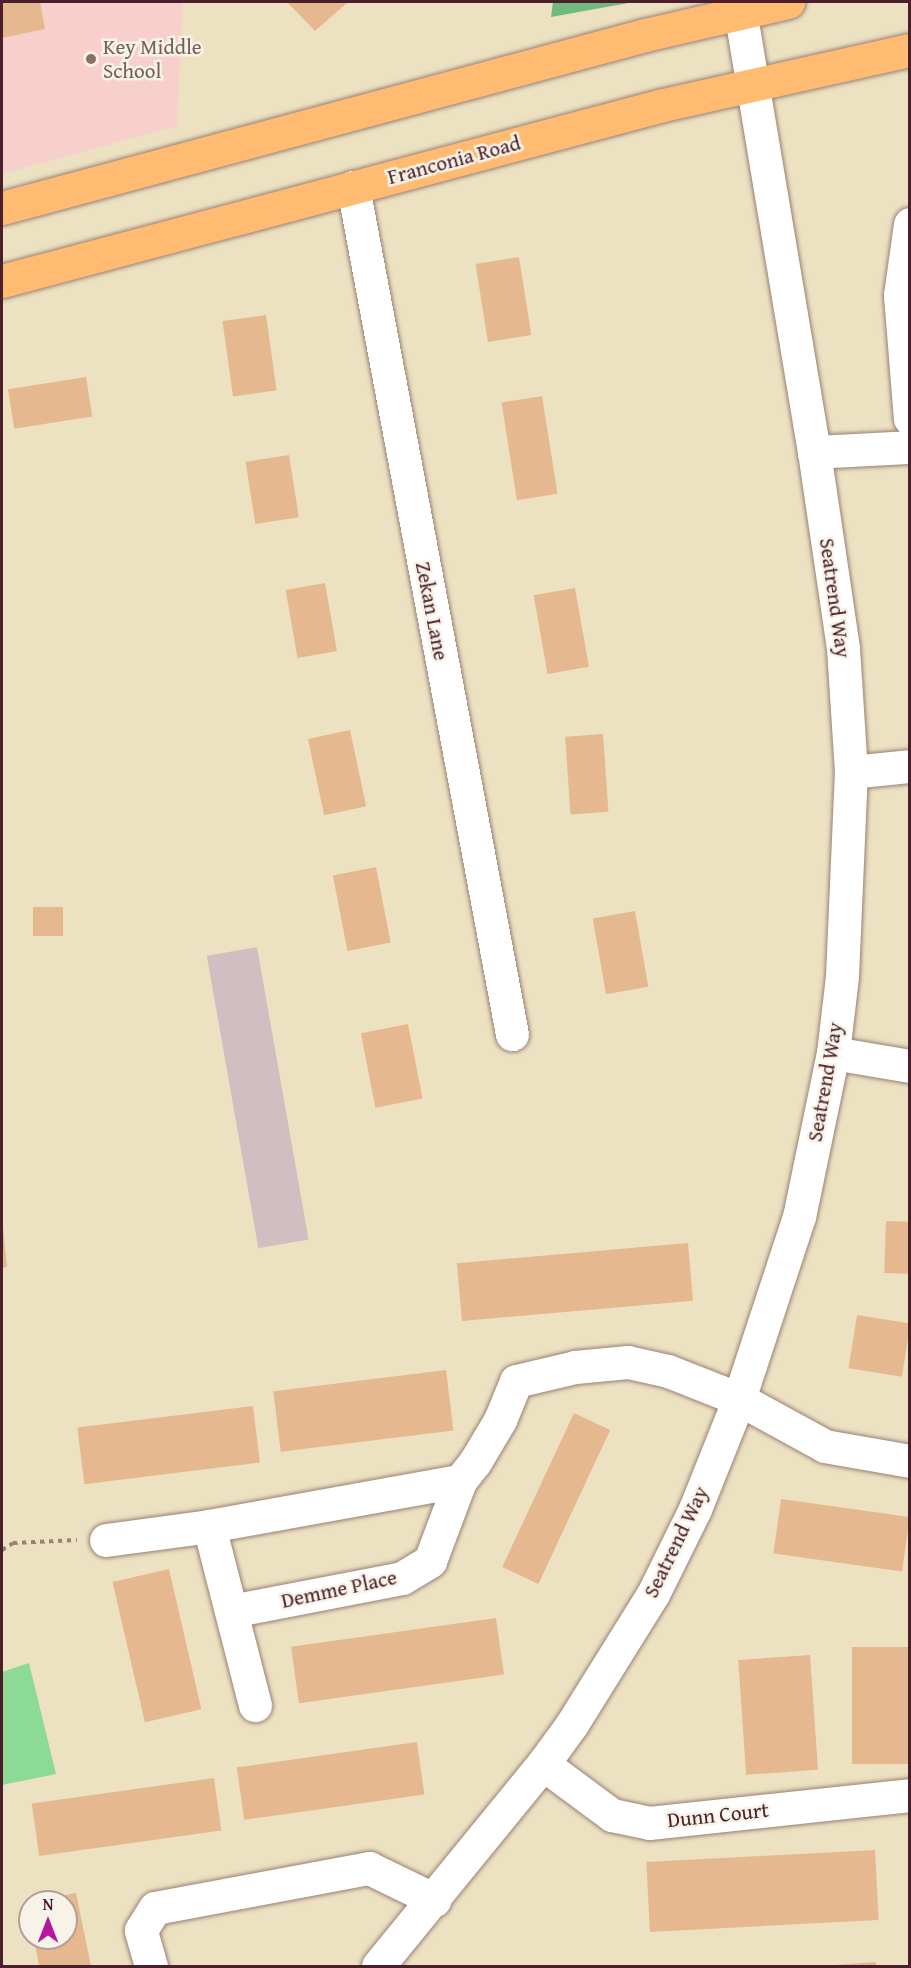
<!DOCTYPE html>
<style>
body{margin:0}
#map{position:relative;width:911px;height:1968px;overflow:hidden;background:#ece2c2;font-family:"Gentium Book Plus",serif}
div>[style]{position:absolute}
.built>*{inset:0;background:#f7d0cb}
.industrial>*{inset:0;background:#d2bec2;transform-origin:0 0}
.green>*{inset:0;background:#8dd996}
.forest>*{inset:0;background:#72b97f}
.building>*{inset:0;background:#e6b890;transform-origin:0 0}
.path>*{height:4px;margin-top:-2px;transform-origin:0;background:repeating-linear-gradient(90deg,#9b8076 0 4.5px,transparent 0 9px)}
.roads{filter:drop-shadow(0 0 2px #9b8076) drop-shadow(0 0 2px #9b8076)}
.minor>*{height:33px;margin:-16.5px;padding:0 16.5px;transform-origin:16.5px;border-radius:16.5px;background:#fff}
.primary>*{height:33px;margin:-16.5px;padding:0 16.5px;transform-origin:16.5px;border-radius:16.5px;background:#ffbb71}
.dots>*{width:16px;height:16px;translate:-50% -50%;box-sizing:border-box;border:3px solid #f7f3e8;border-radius:50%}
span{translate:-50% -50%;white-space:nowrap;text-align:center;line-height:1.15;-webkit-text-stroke:5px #f7f3e8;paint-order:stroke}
.education-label{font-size:21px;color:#785e54}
.left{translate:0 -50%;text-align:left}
.street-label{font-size:21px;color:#4a1f2b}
.frame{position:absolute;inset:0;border:3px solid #4a1f2b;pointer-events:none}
.north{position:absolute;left:18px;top:1890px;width:60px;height:60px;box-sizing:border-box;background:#f7f3e8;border:2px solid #b29e9c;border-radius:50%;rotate:0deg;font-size:16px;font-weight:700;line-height:24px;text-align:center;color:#4a1f2b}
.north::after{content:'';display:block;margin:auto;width:21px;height:27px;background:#b5179e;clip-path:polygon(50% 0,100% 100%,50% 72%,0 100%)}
</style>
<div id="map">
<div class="built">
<i style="clip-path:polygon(2px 2px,183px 2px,177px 126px,2px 174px)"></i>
</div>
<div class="industrial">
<i style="left:257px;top:947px;width:297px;height:51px;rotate:80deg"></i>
</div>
<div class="green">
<i style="clip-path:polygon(29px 1663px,56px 1774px,2px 1785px,2px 1672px)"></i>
</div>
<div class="forest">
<i style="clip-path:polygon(553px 2px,634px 2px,551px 17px)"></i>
</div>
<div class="building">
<i style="clip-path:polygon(2px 2px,40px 2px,45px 29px,2px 38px)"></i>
<i style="clip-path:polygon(287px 2px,348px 2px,315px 31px)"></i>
<i style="left:519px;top:257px;width:79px;height:44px;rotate:81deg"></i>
<i style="left:266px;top:315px;width:76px;height:44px;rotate:82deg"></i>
<i style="left:86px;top:377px;width:40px;height:79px;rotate:81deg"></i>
<i style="left:542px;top:396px;width:99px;height:41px;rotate:81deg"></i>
<i style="left:289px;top:455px;width:63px;height:44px;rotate:81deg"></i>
<i style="left:325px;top:583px;width:69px;height:40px;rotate:80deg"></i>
<i style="left:575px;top:588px;width:80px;height:42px;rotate:80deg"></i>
<i style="left:350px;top:730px;width:78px;height:43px;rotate:78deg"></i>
<i style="left:603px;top:734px;width:78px;height:38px;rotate:86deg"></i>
<i style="left:376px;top:867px;width:77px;height:44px;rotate:79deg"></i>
<i style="left:33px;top:907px;width:30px;height:29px"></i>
<i style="left:635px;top:911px;width:77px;height:43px;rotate:80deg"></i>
<i style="left:408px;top:1024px;width:76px;height:48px;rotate:79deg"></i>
<i style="clip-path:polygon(2px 1217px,7px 1267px,2px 1268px)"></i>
<i style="left:886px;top:1221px;width:24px;height:52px;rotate:2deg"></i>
<i style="left:688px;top:1243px;width:58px;height:232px;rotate:85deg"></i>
<i style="left:857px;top:1315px;width:54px;height:54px;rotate:9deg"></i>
<i style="left:446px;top:1370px;width:61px;height:174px;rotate:83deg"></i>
<i style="left:253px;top:1406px;width:57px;height:177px;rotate:83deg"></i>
<i style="left:574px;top:1413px;width:40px;height:170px;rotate:25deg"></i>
<i style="left:781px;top:1499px;width:130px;height:55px;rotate:8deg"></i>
<i style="left:169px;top:1569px;width:144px;height:58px;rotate:77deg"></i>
<i style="left:496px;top:1618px;width:57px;height:207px;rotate:82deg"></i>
<i style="left:910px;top:1647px;width:117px;height:58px;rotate:90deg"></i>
<i style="left:810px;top:1655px;width:115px;height:72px;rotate:86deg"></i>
<i style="left:417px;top:1742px;width:53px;height:182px;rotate:82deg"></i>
<i style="left:214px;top:1778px;width:53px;height:184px;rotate:82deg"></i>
<i style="left:875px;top:1850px;width:70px;height:229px;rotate:87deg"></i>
<i style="clip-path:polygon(76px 1893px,91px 1966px,39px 1966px,34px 1938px,66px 1938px,66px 1902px,35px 1901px)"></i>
<i style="clip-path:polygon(876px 1962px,876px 1966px,834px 1966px,834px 1965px)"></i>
</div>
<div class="path">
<i style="left:2px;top:1550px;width:13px;rotate:-32deg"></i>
<i style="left:13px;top:1543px;width:64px;rotate:-2.7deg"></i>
</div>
<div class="roads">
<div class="minor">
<i style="left:353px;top:187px;width:862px;rotate:79.37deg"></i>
<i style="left:910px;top:224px;width:72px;rotate:98deg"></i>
<i style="left:900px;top:295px;width:124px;rotate:85.4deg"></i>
<i style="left:814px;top:452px;width:96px;rotate:-3deg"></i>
<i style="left:851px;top:772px;width:59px;rotate:-5.8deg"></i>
<i style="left:833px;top:1053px;width:78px;rotate:9.6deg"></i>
<i style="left:209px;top:1526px;width:185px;rotate:75.6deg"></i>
<i style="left:106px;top:1540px;width:104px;rotate:-7.7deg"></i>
<i style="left:209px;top:1526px;width:255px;rotate:-10.2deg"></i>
<i style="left:231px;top:1611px;width:174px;rotate:-10.9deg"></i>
<i style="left:402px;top:1578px;width:33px;rotate:-31deg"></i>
<i style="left:430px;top:1561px;width:85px;rotate:-69.4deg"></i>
<i style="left:460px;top:1481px;width:24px;rotate:-52deg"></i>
<i style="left:475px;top:1462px;width:49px;rotate:-59.2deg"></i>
<i style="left:500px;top:1420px;width:42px;rotate:-67.7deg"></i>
<i style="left:516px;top:1381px;width:61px;rotate:-13.3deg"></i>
<i style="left:575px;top:1367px;width:53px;rotate:-5.4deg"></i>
<i style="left:628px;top:1362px;width:41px;rotate:12.7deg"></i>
<i style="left:668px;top:1371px;width:76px;rotate:21.5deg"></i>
<i style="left:739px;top:1399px;width:98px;rotate:28.7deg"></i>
<i style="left:825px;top:1446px;width:86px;rotate:10deg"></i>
<i style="left:543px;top:1764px;width:86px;rotate:36.5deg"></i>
<i style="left:612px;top:1815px;width:38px;rotate:12deg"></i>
<i style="left:649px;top:1823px;width:262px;rotate:-6.1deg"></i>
<i style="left:151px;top:1966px;width:37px;rotate:-106deg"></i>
<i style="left:141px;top:1930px;width:26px;rotate:-58deg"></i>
<i style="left:155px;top:1908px;width:218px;rotate:-10.6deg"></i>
<i style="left:369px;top:1868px;width:73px;rotate:25.9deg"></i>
<i style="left:378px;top:1966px;width:261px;rotate:-50.8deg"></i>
<i style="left:543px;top:1764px;width:49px;rotate:-54.1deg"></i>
<i style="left:572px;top:1724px;width:153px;rotate:-58.1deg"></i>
<i style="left:653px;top:1594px;width:95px;rotate:-63.7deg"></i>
<i style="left:695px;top:1509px;width:118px;rotate:-68.2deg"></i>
<i style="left:739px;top:1399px;width:192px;rotate:-71.8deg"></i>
<i style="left:799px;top:1217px;width:167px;rotate:-78.3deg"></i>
<i style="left:833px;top:1053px;width:78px;rotate:-83.3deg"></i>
<i style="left:842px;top:976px;width:204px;rotate:-87.5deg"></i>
<i style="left:851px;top:772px;width:124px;rotate:-93.7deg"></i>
<i style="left:843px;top:648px;width:198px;rotate:-98.4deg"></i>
<i style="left:814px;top:452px;width:456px;rotate:-99.5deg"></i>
</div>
<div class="primary">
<i style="left:2px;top:208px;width:666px;rotate:-15.06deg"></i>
<i style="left:645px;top:35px;width:147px;rotate:-13deg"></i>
<i style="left:2px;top:281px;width:684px;rotate:-14.91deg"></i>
<i style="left:663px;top:105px;width:253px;rotate:-12.6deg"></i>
</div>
</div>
<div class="dots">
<i style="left:91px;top:59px;background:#8d6e63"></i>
</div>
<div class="education-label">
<span class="left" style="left:103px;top:59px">Key Middle<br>School</span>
</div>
<div class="street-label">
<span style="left:454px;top:160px;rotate:-15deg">Franconia Road</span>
<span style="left:835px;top:598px;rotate:82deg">Seatrend Way</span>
<span style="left:432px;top:611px;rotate:79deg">Zekan Lane</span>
<span style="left:825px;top:1082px;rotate:-80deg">Seatrend Way</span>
<span style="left:676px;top:1542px;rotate:-64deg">Seatrend Way</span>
<span style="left:339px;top:1589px;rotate:-12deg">Demme Place</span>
<span style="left:718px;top:1815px;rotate:-6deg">Dunn Court</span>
</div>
<div class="frame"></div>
<div class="north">N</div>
</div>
